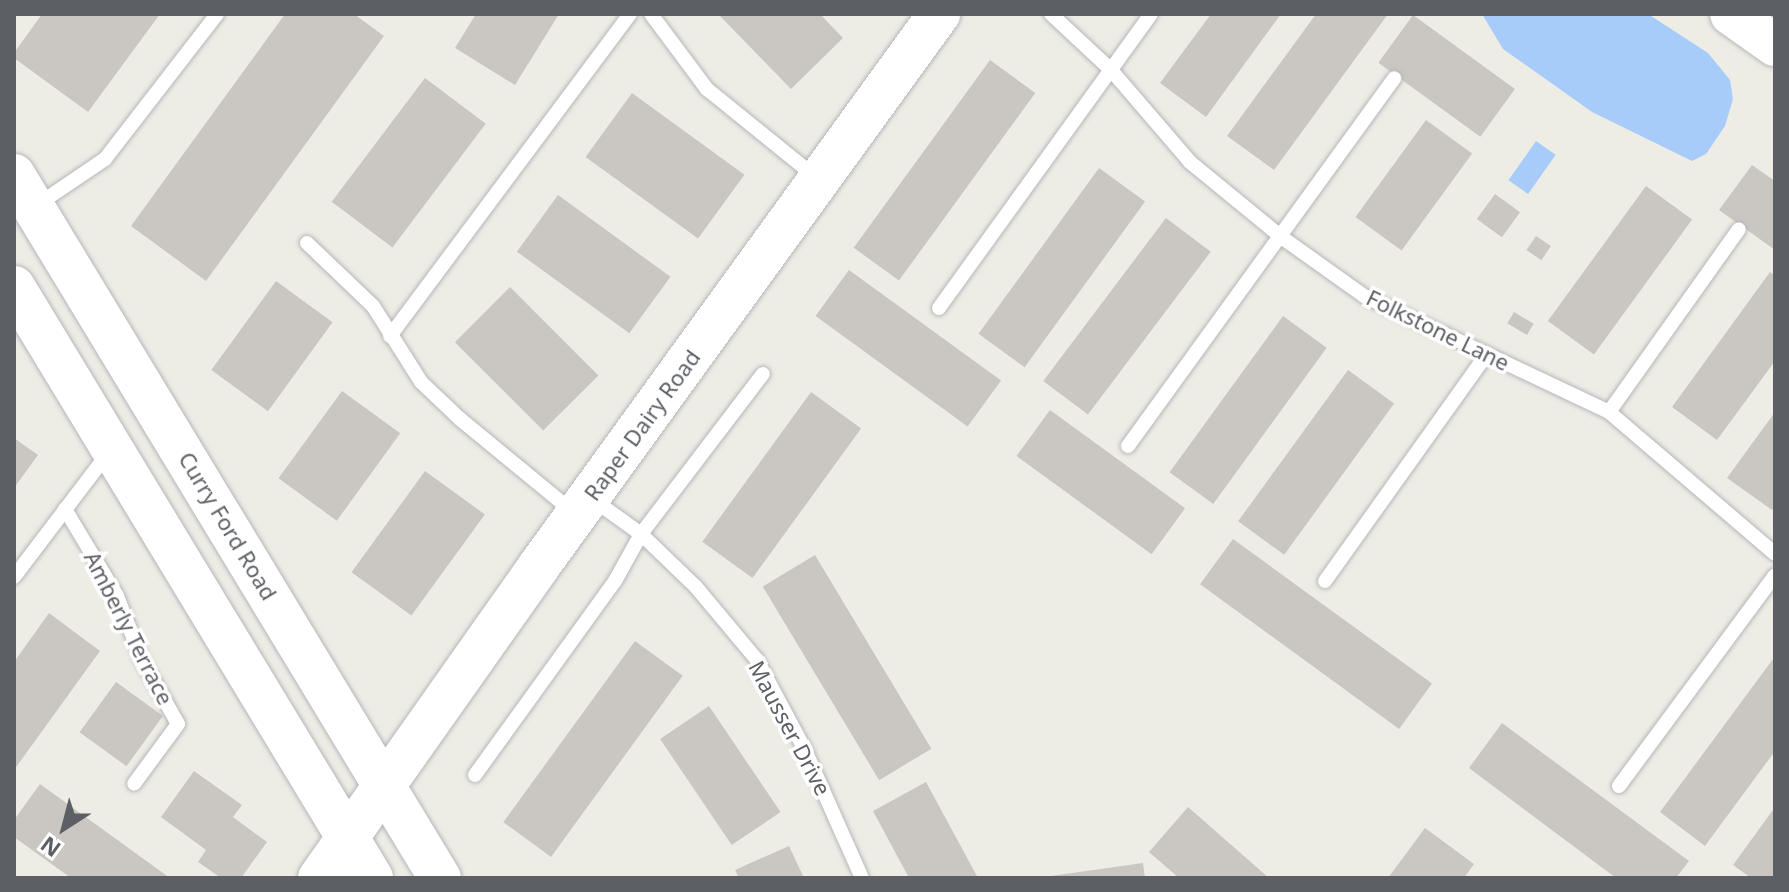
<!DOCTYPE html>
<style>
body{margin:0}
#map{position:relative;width:1789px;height:892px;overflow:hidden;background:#eeede5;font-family:"Noto Sans",sans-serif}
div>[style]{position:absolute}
.water>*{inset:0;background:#a8ccfa;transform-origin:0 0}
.building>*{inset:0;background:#cac7c2;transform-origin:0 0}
.roads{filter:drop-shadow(0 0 2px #b5b6bb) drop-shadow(0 0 2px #b5b6bb)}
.lane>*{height:14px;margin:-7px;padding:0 7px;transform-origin:7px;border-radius:7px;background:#fff}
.secondary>*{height:42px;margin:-21px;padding:0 21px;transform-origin:21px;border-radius:21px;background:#fff}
span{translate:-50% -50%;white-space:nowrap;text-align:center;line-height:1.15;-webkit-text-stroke:7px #fff;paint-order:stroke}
.street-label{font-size:22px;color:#5c5f64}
.frame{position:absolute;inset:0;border:16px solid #5c5f64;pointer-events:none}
.north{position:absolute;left:24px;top:788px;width:80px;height:80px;-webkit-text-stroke:6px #fff;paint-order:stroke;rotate:216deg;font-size:22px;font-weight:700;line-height:32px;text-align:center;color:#5c5f64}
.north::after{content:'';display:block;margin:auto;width:28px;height:36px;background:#5c5f64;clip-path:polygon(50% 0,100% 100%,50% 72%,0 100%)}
</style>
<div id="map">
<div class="water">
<i style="clip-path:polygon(1482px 14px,1648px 14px,1708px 53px,1730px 80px,1733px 99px,1725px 126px,1706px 154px,1692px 161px,1592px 112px,1503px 49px)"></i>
<i style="left:1536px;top:141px;width:24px;height:48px;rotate:35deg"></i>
</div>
<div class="building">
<i style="clip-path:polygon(42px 14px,160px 14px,88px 112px,14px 58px,14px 53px)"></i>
<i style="clip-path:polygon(285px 14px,354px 14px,384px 36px,206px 281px,131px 226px)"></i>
<i style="clip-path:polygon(476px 14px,559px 14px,515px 85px,455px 48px)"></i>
<i style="clip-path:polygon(718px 14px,820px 14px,843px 38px,791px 89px)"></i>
<i style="clip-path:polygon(1211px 14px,1281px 14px,1206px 117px,1160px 83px)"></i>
<i style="clip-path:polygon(1316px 14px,1388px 14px,1274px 170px,1227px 136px)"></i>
<i style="left:1413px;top:15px;width:126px;height:59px;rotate:36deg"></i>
<i style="left:990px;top:60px;width:56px;height:232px;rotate:36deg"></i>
<i style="left:425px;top:78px;width:76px;height:155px;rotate:37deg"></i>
<i style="left:632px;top:93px;width:139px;height:79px;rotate:36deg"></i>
<i style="left:1426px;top:120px;width:57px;height:120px;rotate:36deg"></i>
<i style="clip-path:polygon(1752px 165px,1775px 181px,1775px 250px,1719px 210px)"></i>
<i style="left:1099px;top:168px;width:57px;height:205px;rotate:36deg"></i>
<i style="left:1646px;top:186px;width:57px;height:167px;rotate:36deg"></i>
<i style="left:1495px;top:194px;width:31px;height:31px;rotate:36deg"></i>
<i style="left:558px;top:195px;width:139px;height:70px;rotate:36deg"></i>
<i style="left:1166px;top:218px;width:56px;height:204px;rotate:37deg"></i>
<i style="left:1536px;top:236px;width:18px;height:17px;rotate:34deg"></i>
<i style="left:849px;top:270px;width:188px;height:57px;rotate:36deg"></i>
<i style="clip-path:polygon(1770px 272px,1775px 276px,1775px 361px,1717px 440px,1672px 407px)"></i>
<i style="left:276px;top:281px;width:70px;height:110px;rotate:36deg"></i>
<i style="left:510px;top:287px;width:125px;height:78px;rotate:45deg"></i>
<i style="left:1514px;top:312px;width:23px;height:13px;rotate:31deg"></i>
<i style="left:1283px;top:316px;width:54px;height:193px;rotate:36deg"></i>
<i style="left:1348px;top:370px;width:57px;height:187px;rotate:36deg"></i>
<i style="left:342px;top:391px;width:72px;height:108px;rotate:36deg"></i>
<i style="left:811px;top:392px;width:62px;height:185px;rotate:36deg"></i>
<i style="left:1050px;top:410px;width:167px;height:57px;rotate:36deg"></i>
<i style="clip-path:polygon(1775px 412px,1775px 506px,1772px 510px,1727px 478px)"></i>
<i style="clip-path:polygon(14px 438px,38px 455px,14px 488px)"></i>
<i style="left:425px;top:471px;width:74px;height:125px;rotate:36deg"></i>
<i style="left:1233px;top:539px;width:246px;height:56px;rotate:36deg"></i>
<i style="left:815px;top:555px;width:226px;height:61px;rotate:59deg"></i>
<i style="clip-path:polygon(49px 613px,100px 651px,14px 770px,14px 662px)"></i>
<i style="left:635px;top:641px;width:59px;height:224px;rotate:36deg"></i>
<i style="clip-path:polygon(1773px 659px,1775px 751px,1705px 846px,1660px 812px)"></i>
<i style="left:116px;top:682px;width:58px;height:62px;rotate:36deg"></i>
<i style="left:709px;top:706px;width:128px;height:59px;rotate:56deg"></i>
<i style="clip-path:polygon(1502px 723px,1689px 861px,1676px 878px,1616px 878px,1469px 768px)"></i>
<i style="clip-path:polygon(194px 771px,242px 805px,233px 817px,267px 842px,241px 878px,221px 878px,198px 862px,206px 850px,161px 817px)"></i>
<i style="clip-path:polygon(926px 782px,978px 878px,909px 878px,873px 811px)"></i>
<i style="clip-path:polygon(40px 784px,170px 878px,71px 878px,14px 837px,14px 820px)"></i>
<i style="clip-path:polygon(1188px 807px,1269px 878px,1179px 878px,1149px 852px)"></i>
<i style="clip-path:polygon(1775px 807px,1775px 878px,1751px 878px,1733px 865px)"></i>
<i style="clip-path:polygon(1425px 828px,1474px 864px,1464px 878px,1388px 878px)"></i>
<i style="clip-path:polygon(789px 846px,804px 878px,739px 878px,735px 870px)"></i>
<i style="clip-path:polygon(1143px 863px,1145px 878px,1051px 878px,1051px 876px)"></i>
</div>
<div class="roads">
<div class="lane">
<i style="left:651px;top:14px;width:94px;rotate:53.3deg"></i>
<i style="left:707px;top:89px;width:141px;rotate:39deg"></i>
<i style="left:1051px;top:14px;width:82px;rotate:43deg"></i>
<i style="left:1111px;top:70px;width:121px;rotate:49.3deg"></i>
<i style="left:1190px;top:162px;width:117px;rotate:39.4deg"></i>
<i style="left:1280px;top:236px;width:103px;rotate:35.5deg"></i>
<i style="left:1364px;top:296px;width:271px;rotate:25.3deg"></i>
<i style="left:1609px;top:412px;width:218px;rotate:40.5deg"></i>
<i style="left:37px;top:205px;width:82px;rotate:-34.1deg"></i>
<i style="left:105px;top:159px;width:183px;rotate:-52.3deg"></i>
<i style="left:307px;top:243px;width:91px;rotate:43.7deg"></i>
<i style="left:373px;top:306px;width:90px;rotate:57.7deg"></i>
<i style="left:421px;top:382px;width:54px;rotate:43.5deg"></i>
<i style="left:460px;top:419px;width:145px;rotate:39.4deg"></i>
<i style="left:939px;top:308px;width:362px;rotate:-54.2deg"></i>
<i style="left:390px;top:336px;width:402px;rotate:-53.3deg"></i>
<i style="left:1609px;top:412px;width:224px;rotate:-54.6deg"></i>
<i style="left:1128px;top:446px;width:454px;rotate:-54.1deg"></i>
<i style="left:591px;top:498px;width:62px;rotate:35.8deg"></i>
<i style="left:641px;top:534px;width:76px;rotate:43.9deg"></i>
<i style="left:696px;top:587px;width:95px;rotate:50.1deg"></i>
<i style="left:757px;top:660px;width:102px;rotate:61.9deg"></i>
<i style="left:805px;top:750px;width:140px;rotate:66deg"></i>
<i style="left:65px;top:509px;width:101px;rotate:59.1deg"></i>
<i style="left:117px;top:596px;width:69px;rotate:68.7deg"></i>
<i style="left:142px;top:660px;width:73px;rotate:60.6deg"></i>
<i style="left:178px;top:724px;width:74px;rotate:126.3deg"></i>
<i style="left:14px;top:577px;width:156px;rotate:-52.8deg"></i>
<i style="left:1325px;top:581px;width:279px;rotate:-54.5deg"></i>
<i style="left:475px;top:775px;width:239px;rotate:-54.2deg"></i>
<i style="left:615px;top:581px;width:54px;rotate:-61deg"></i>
<i style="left:641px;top:534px;width:201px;rotate:-52.7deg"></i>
<i style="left:1619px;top:786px;width:262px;rotate:-53.5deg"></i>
</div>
<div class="secondary">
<i style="left:1731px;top:14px;width:54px;rotate:35.2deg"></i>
<i style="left:14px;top:175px;width:822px;rotate:58.79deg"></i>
<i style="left:14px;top:287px;width:691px;rotate:58.79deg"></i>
<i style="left:319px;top:878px;width:382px;rotate:-54.8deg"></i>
<i style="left:539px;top:566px;width:682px;rotate:-54.07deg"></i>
</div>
</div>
<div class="street-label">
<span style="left:1438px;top:330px;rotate:26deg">Folkstone Lane</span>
<span style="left:642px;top:425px;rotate:-54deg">Raper Dairy Road</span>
<span style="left:228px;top:526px;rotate:59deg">Curry Ford Road</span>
<span style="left:129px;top:628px;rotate:63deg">Amberly Terrace</span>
<span style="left:790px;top:728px;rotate:62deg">Mausser Drive</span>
</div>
<div class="frame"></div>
<div class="north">N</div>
</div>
